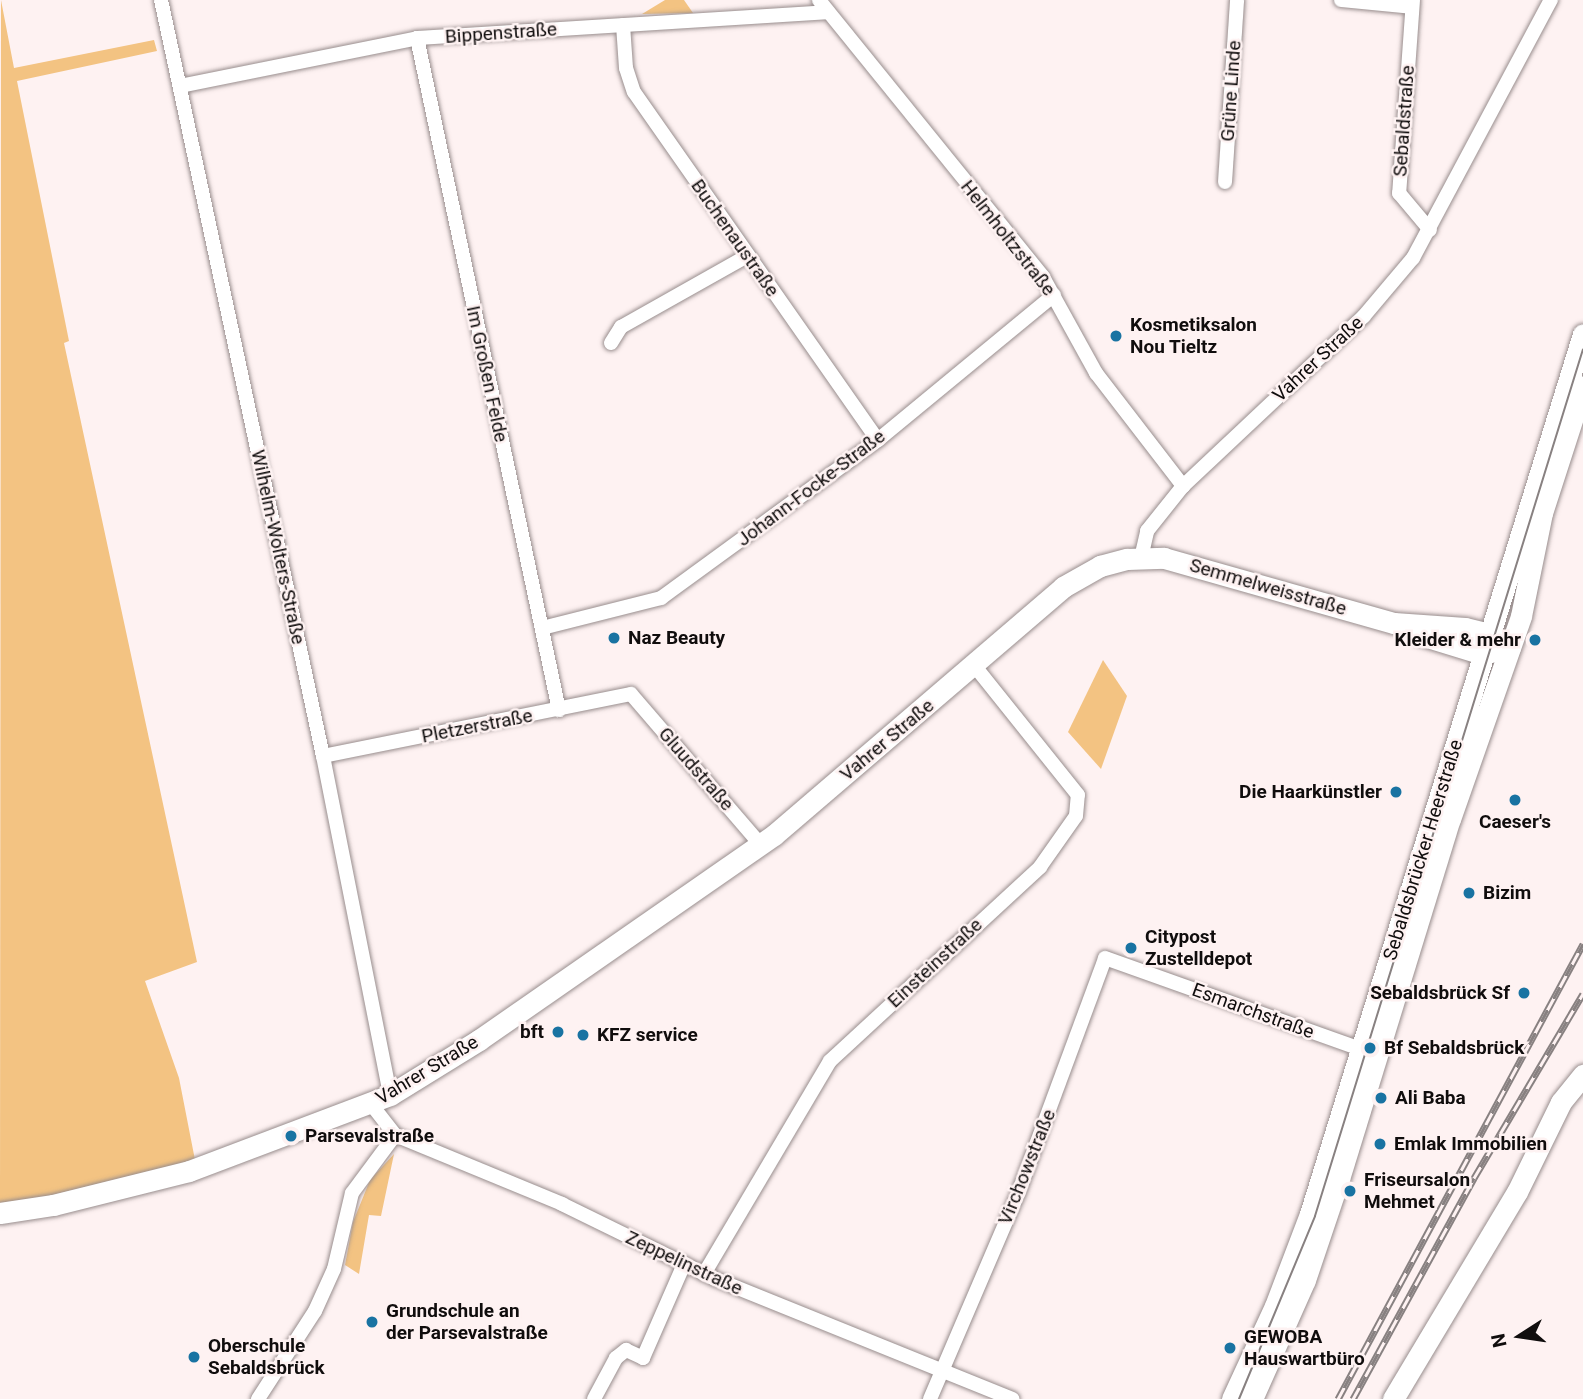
<!DOCTYPE html>
<meta charset="utf-8">
<style>
body{margin:0}
#map{position:relative;width:1583px;height:1399px;overflow:hidden;background:#fef2f2;font-family:Roboto,sans-serif}
div>[style]{position:absolute}
.green>*{inset:0;background:#f3c382}
.roads{filter:drop-shadow(0 0 2px #988d8d) drop-shadow(0 0 2px #988d8d)}
.street>*{height:14px;margin:-7px;padding:0 7px;transform-origin:7px;border-radius:7px;background:#fff}
.secondary>*{height:21px;margin:-10.5px;padding:0 10.5px;transform-origin:10.5px;border-radius:10.5px;background:#fff}
.tram>*{height:2px;margin:-1px;padding:0 1px;transform-origin:1px;border-radius:1px;background:#888181}
.rail>*{height:7px;margin-top:-3.5px;transform-origin:0;background:repeating-linear-gradient(90deg,#fef2f2 0 13px,#888181 0 26px);box-sizing:border-box;border-block:2px solid #888181}
.dots>*{width:19px;height:19px;translate:-50% -50%;box-sizing:border-box;border:4px solid #fef2f2;border-radius:50%}
span{translate:-50% -50%;white-space:nowrap;text-align:center;line-height:1.15;-webkit-text-stroke:5px #fef2f2;paint-order:stroke}
.street-label{font-size:19px;color:#100d0d}
.poi-label{font-size:19px;color:#100d0d;font-weight:700}
.left{translate:0 -50%;text-align:left}
.right{translate:-100% -50%;text-align:right}
.north{position:absolute;left:1485px;top:1301px;width:70px;height:70px;-webkit-text-stroke:5px #fef2f2;paint-order:stroke;rotate:258deg;font-size:19px;font-weight:700;line-height:28px;text-align:center;color:#100d0d}
.north::after{content:'';display:block;margin:auto;width:24px;height:32px;background:#100d0d;clip-path:polygon(50% 0,100% 100%,50% 72%,0 100%)}
</style>
<div id="map">
<div class="green">
<i style="clip-path:polygon(1px 0,14px 68px,154px 40px,157px 51px,17px 81px,69px 341px,64px 343px,197px 962px,145px 981px,179px 1078px,195px 1160px,0 1208px)"></i>
<i style="clip-path:polygon(665px 0,684px 0,693px 13px,642px 14px)"></i>
<i style="clip-path:polygon(1103px 660px,1127px 696px,1101px 769px,1068px 732px)"></i>
<i style="clip-path:polygon(394px 1154px,381px 1216px,369px 1215px,359px 1274px,345px 1265px,353px 1222px,370px 1180px)"></i>
</div>
<div class="roads">
<div class="street">
<i style="left:161px;top:0;width:773px;rotate:77.91deg"></i>
<i style="left:323px;top:756px;width:346px;rotate:78.8deg"></i>
<i style="left:819px;top:0;width:356px;rotate:51deg"></i>
<i style="left:1043px;top:277px;width:110px;rotate:61.1deg"></i>
<i style="left:1096px;top:373px;width:143px;rotate:52.4deg"></i>
<i style="left:1341px;top:0;width:71px;rotate:5.6deg"></i>
<i style="left:1413px;top:0;width:194px;rotate:94.1deg"></i>
<i style="left:1399px;top:193px;width:48px;rotate:50deg"></i>
<i style="left:623px;top:25px;width:43px;rotate:86deg"></i>
<i style="left:626px;top:68px;width:25px;rotate:72deg"></i>
<i style="left:634px;top:92px;width:425px;rotate:55deg"></i>
<i style="left:417px;top:38px;width:687px;rotate:78.07deg"></i>
<i style="left:180px;top:86px;width:242px;rotate:-11.4deg"></i>
<i style="left:417px;top:38px;width:411px;rotate:-3.6deg"></i>
<i style="left:1225px;top:182px;width:182px;rotate:-86.2deg"></i>
<i style="left:611px;top:343px;width:19px;rotate:-58deg"></i>
<i style="left:621px;top:327px;width:145px;rotate:-29.4deg"></i>
<i style="left:1141px;top:558px;width:28px;rotate:-77deg"></i>
<i style="left:1147px;top:531px;width:58px;rotate:-51.3deg"></i>
<i style="left:1183px;top:486px;width:248px;rotate:-43.2deg"></i>
<i style="left:1364px;top:316px;width:76px;rotate:-49.8deg"></i>
<i style="left:1413px;top:258px;width:293px;rotate:-61.9deg"></i>
<i style="left:542px;top:628px;width:123px;rotate:-14.1deg"></i>
<i style="left:661px;top:598px;width:268px;rotate:-36.1deg"></i>
<i style="left:878px;top:440px;width:228px;rotate:-39.5deg"></i>
<i style="left:323px;top:756px;width:314px;rotate:-11.4deg"></i>
<i style="left:631px;top:694px;width:199px;rotate:49.3deg"></i>
<i style="left:371px;top:1104px;width:39px;rotate:52deg"></i>
<i style="left:395px;top:1135px;width:181px;rotate:22.4deg"></i>
<i style="left:562px;top:1204px;width:168px;rotate:26.1deg"></i>
<i style="left:713px;top:1278px;width:323px;rotate:22deg"></i>
<i style="left:704px;top:1274px;width:247px;rotate:-59.4deg"></i>
<i style="left:830px;top:1061px;width:286px;rotate:-42.7deg"></i>
<i style="left:1040px;top:867px;width:62px;rotate:-54.8deg"></i>
<i style="left:1076px;top:816px;width:21px;rotate:-85deg"></i>
<i style="left:1078px;top:795px;width:166px;rotate:-128.7deg"></i>
<i style="left:258px;top:1399px;width:105px;rotate:-57.1deg"></i>
<i style="left:315px;top:1311px;width:46px;rotate:-65.7deg"></i>
<i style="left:334px;top:1269px;width:78px;rotate:-76.7deg"></i>
<i style="left:352px;top:1193px;width:72px;rotate:-53.4deg"></i>
<i style="left:594px;top:1399px;width:47px;rotate:-61.8deg"></i>
<i style="left:616px;top:1358px;width:13px;rotate:-39deg"></i>
<i style="left:626px;top:1350px;width:19px;rotate:25deg"></i>
<i style="left:643px;top:1358px;width:103px;rotate:-66.4deg"></i>
<i style="left:930px;top:1399px;width:226px;rotate:-66.8deg"></i>
<i style="left:1019px;top:1191px;width:248px;rotate:-69.7deg"></i>
<i style="left:1105px;top:958px;width:272px;rotate:19.6deg"></i>
</div>
<div class="secondary">
<i style="left:1411px;top:632px;width:75px;rotate:17deg"></i>
<i style="left:1483px;top:654px;width:11px;rotate:-15deg"></i>
<i style="left:0;top:1213px;width:54px;rotate:-8.6deg"></i>
<i style="left:53px;top:1205px;width:140px;rotate:-14deg"></i>
<i style="left:189px;top:1171px;width:215px;rotate:-20.7deg"></i>
<i style="left:390px;top:1095px;width:105px;rotate:-31.7deg"></i>
<i style="left:479px;top:1040px;width:359px;rotate:-34.8deg"></i>
<i style="left:774px;top:835px;width:381px;rotate:-40.6deg"></i>
<i style="left:1063px;top:587px;width:43px;rotate:-29.6deg"></i>
<i style="left:1100px;top:566px;width:28px;rotate:-15deg"></i>
<i style="left:1127px;top:559px;width:37px;rotate:-2deg"></i>
<i style="left:1164px;top:558px;width:239px;rotate:15.8deg"></i>
<i style="left:1394px;top:623px;width:71px;rotate:4deg"></i>
<i style="left:1465px;top:628px;width:25px;rotate:14deg"></i>
<i style="left:1489px;top:634px;width:25px;rotate:34deg"></i>
<i style="left:1232px;top:1399px;width:102px;rotate:-65.2deg"></i>
<i style="left:1275px;top:1306px;width:98px;rotate:-69.2deg"></i>
<i style="left:1310px;top:1214px;width:921px;rotate:-72.76deg"></i>
<i style="left:1252px;top:1399px;width:130px;rotate:-66deg"></i>
<i style="left:1305px;top:1280px;width:107px;rotate:-71.4deg"></i>
<i style="left:1339px;top:1179px;width:377px;rotate:-72.9deg"></i>
<i style="left:1450px;top:819px;width:215px;rotate:-70.7deg"></i>
<i style="left:1521px;top:616px;width:105px;rotate:-78.5deg"></i>
<i style="left:1542px;top:513px;width:133px;rotate:-72.1deg"></i>
<i style="left:1393px;top:1399px;width:241px;rotate:-59.1deg"></i>
<i style="left:1517px;top:1192px;width:100px;rotate:-63.9deg"></i>
<i style="left:1561px;top:1102px;width:35px;rotate:-51deg"></i>
</div>
</div>
<div class="tram">
<i style="left:1239px;top:1399px;width:198px;rotate:-67.4deg"></i>
<i style="left:1315px;top:1216px;width:907px;rotate:-72.82deg"></i>
</div>
<div class="rail">
<i style="left:1338px;top:1399px;width:517px;rotate:-61.7deg"></i>
<i style="left:1353px;top:1399px;width:252px;rotate:-61.3deg"></i>
<i style="left:1474px;top:1178px;width:214px;rotate:-59.4deg"></i>
</div>
<div class="dots">
<i style="left:1116px;top:336px;background:#1973a2"></i>
<i style="left:614px;top:638px;background:#1973a2"></i>
<i style="left:1535px;top:640px;background:#1973a2"></i>
<i style="left:1396px;top:792px;background:#1973a2"></i>
<i style="left:1515px;top:800px;background:#1973a2"></i>
<i style="left:1469px;top:893px;background:#1973a2"></i>
<i style="left:1131px;top:948px;background:#1973a2"></i>
<i style="left:1524px;top:993px;background:#1973a2"></i>
<i style="left:558px;top:1032px;background:#1973a2"></i>
<i style="left:583px;top:1035px;background:#1973a2"></i>
<i style="left:1370px;top:1048px;background:#1973a2"></i>
<i style="left:1381px;top:1098px;background:#1973a2"></i>
<i style="left:291px;top:1136px;background:#1973a2"></i>
<i style="left:1380px;top:1144px;background:#1973a2"></i>
<i style="left:1350px;top:1191px;background:#1973a2"></i>
<i style="left:372px;top:1322px;background:#1973a2"></i>
<i style="left:1230px;top:1348px;background:#1973a2"></i>
<i style="left:194px;top:1357px;background:#1973a2"></i>
</div>
<div class="street-label">
<span style="left:501px;top:33px;rotate:-4deg">Bippenstraße</span>
<span style="left:1231px;top:91px;rotate:-86deg">Grüne Linde</span>
<span style="left:1404px;top:121px;rotate:-86deg">Sebaldstraße</span>
<span style="left:735px;top:238px;rotate:55deg">Buchenaustraße</span>
<span style="left:1008px;top:238px;rotate:52deg">Helmholtzstraße</span>
<span style="left:1318px;top:359px;rotate:-43deg">Vahrer Straße</span>
<span style="left:487px;top:374px;rotate:78deg">Im Großen Felde</span>
<span style="left:811px;top:488px;rotate:-37deg">Johann-Focke-Straße</span>
<span style="left:278px;top:547px;rotate:78deg">Wilhelm-Wolters-Straße</span>
<span style="left:1268px;top:587px;rotate:16deg">Semmelweisstraße</span>
<span style="left:477px;top:726px;rotate:-11deg">Pletzerstraße</span>
<span style="left:887px;top:740px;rotate:-40deg">Vahrer Straße</span>
<span style="left:696px;top:769px;rotate:49deg">Gluudstraße</span>
<span style="left:1423px;top:850px;rotate:-73deg">Sebaldsbrücker Heerstraße</span>
<span style="left:935px;top:963px;rotate:-43deg">Einsteinstraße</span>
<span style="left:1253px;top:1011px;rotate:20deg">Esmarchstraße</span>
<span style="left:427px;top:1070px;rotate:-31deg">Vahrer Straße</span>
<span style="left:1027px;top:1167px;rotate:-68deg">Virchowstraße</span>
<span style="left:684px;top:1263px;rotate:25deg">Zeppelinstraße</span>
</div>
<div class="poi-label">
<span class="left" style="left:1130px;top:336px">Kosmetiksalon<br>Nou Tieltz</span>
<span class="left" style="left:628px;top:638px">Naz Beauty</span>
<span class="right" style="left:1521px;top:640px">Kleider &amp; mehr</span>
<span class="right" style="left:1382px;top:792px">Die Haarkünstler</span>
<span style="left:1515px;top:822px">Caeser's</span>
<span class="left" style="left:1483px;top:893px">Bizim</span>
<span class="left" style="left:1145px;top:948px">Citypost<br>Zustelldepot</span>
<span class="right" style="left:1510px;top:993px">Sebaldsbrück Sf</span>
<span class="right" style="left:544px;top:1032px">bft</span>
<span class="left" style="left:597px;top:1035px">KFZ service</span>
<span class="left" style="left:1384px;top:1048px">Bf Sebaldsbrück</span>
<span class="left" style="left:1395px;top:1098px">Ali Baba</span>
<span class="left" style="left:305px;top:1136px">Parsevalstraße</span>
<span class="left" style="left:1394px;top:1144px">Emlak Immobilien</span>
<span class="left" style="left:1364px;top:1191px">Friseursalon<br>Mehmet</span>
<span class="left" style="left:386px;top:1322px">Grundschule an<br>der Parsevalstraße</span>
<span class="left" style="left:1244px;top:1348px">GEWOBA<br>Hauswartbüro</span>
<span class="left" style="left:208px;top:1357px">Oberschule<br>Sebaldsbrück</span>
</div>
<div class="north">N</div>
</div>
